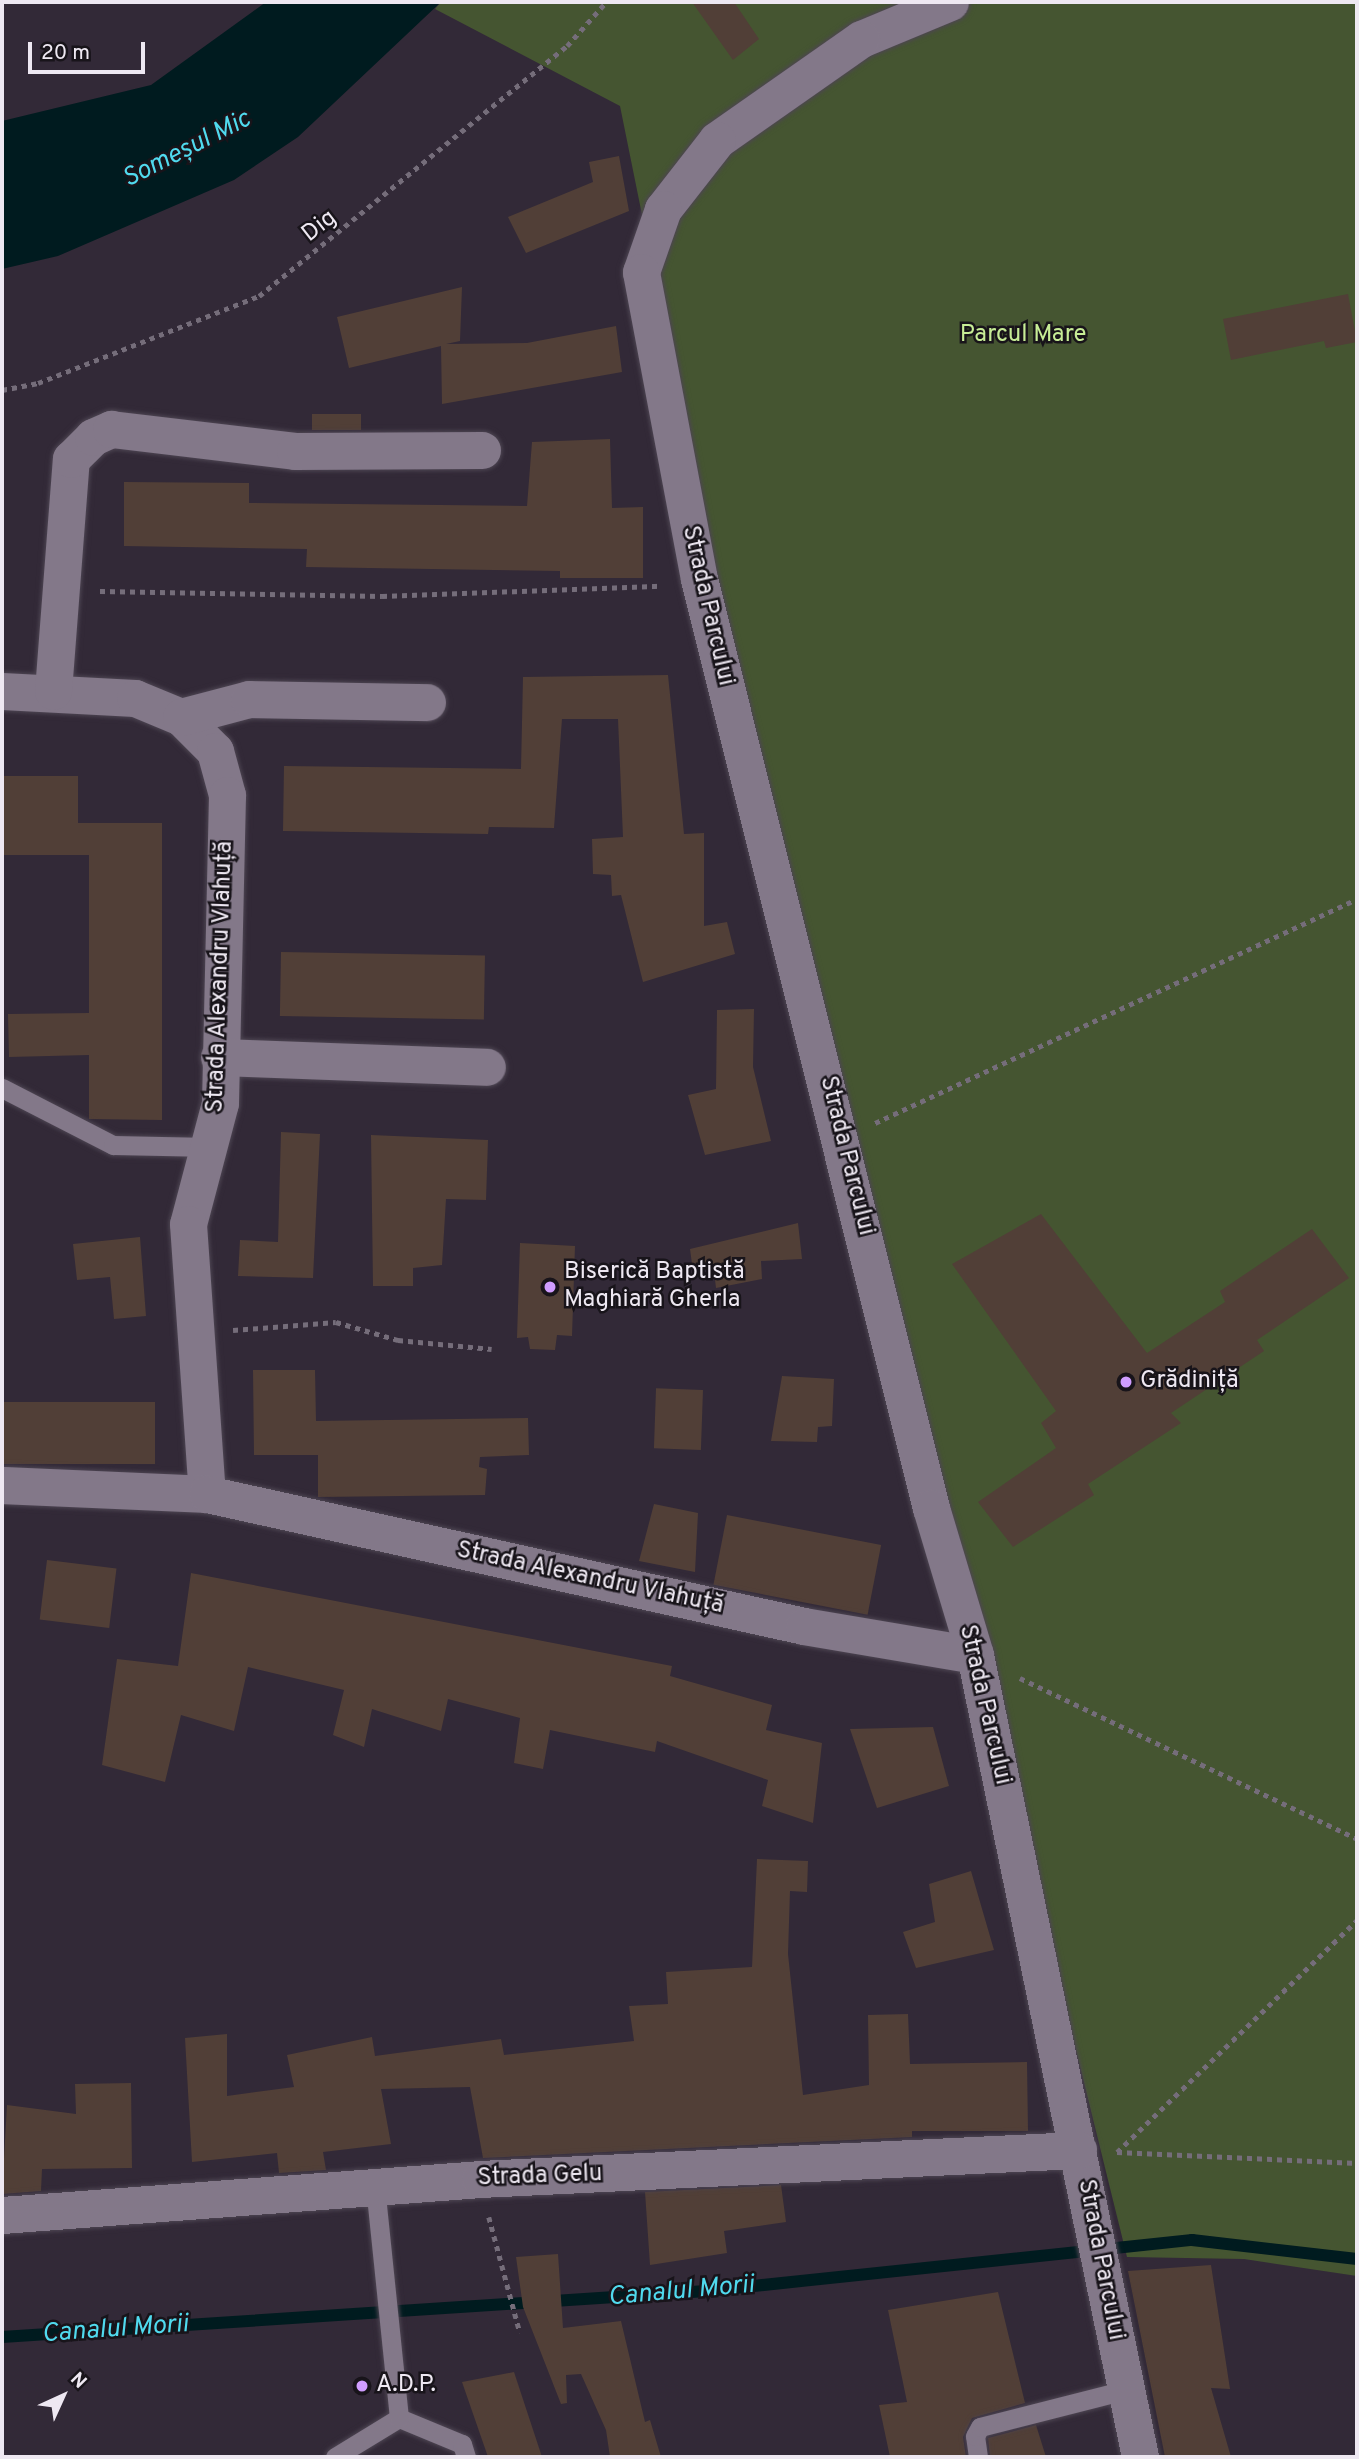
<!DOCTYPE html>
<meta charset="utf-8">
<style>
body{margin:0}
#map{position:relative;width:1359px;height:2459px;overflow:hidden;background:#322937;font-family:Overpass,sans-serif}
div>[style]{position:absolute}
.green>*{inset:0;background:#455531}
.water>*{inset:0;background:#001b1f}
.stream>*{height:12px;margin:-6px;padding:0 6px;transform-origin:6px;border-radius:6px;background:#001b1f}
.building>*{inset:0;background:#513f37;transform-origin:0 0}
.path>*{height:4.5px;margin-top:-2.25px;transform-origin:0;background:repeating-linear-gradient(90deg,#756d7a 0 5px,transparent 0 10px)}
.roads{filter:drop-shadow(0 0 2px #4d4552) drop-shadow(0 0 2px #4d4552)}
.service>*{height:19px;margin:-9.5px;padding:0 9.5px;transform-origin:9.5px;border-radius:9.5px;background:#837889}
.minor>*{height:37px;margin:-18.5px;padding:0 18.5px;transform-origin:18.5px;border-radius:18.5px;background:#837889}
.dots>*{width:19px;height:19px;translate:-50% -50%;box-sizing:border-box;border:4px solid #18141a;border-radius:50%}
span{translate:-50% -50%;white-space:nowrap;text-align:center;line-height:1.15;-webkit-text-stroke:5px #18141a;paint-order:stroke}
.street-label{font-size:24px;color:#eee8f2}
.park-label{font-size:24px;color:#c7ed96}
.poi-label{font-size:24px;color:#eee8f2}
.left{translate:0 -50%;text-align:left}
.water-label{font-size:26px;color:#50daee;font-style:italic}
.frame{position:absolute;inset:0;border:4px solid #eee8f2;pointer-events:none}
.north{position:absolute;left:28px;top:2361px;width:70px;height:70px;-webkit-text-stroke:5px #18141a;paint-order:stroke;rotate:45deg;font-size:19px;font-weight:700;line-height:28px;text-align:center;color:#eee8f2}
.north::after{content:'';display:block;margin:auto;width:24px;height:32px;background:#eee8f2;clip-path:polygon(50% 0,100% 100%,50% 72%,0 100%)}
.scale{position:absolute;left:28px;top:42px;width:117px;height:32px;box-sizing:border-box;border:4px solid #eee8f2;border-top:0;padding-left:9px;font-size:21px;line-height:24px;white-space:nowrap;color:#eee8f2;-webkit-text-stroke:5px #18141a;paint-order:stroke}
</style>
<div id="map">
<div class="green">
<i style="clip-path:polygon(441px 2px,1357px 2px,1357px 2276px,1244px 2259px,1127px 2257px,727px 635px,620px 106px,435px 9px)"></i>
</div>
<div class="water">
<i style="clip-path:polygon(266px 2px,441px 2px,298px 137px,234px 180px,58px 256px,2px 269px,2px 121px,151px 85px)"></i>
</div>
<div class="stream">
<i style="left:2px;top:2337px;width:706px;rotate:-3.74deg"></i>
<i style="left:706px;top:2291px;width:489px;rotate:-6deg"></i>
<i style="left:1192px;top:2240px;width:166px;rotate:6.6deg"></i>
</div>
<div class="building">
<i style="clip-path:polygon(692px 2px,734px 2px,759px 39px,733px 60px)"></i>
<i style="clip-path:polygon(619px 156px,629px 211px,526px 253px,508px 217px,593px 182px,589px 162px)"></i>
<i style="clip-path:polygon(462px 287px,460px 341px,446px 344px,527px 343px,616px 326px,622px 372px,442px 404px,441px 346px,349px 368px,337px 317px)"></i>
<i style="clip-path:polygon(1348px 294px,1357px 342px,1326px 348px,1324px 341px,1231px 360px,1223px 319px)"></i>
<i style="left:312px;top:414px;width:49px;height:16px"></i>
<i style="clip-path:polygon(610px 439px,612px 508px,643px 507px,643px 578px,560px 578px,560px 571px,306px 567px,307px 549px,124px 546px,124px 482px,249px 483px,249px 503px,527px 506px,532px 442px)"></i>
<i style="clip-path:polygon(668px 675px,684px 834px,704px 833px,704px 926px,727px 922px,735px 954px,643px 982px,621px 895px,612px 896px,611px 875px,593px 874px,592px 839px,623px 837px,618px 719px,562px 719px,554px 828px,489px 827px,488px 834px,283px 831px,284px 766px,521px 769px,523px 677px)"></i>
<i style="clip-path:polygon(2px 776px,78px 776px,78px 823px,162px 823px,162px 1120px,89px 1119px,89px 1055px,9px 1057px,8px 1014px,89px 1013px,89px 855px,2px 855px)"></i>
<i style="left:281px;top:952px;width:204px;height:64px;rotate:1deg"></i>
<i style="clip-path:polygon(754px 1009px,753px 1067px,771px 1141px,705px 1155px,688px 1095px,716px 1089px,717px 1010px)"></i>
<i style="clip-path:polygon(281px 1132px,320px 1134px,313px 1278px,238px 1276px,240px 1240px,278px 1242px)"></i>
<i style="clip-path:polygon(371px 1135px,488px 1140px,486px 1200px,446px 1199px,442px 1265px,413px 1268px,413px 1286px,373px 1286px)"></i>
<i style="clip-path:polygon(1041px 1214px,1147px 1353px,1225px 1302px,1220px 1291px,1312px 1229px,1349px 1278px,1257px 1340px,1264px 1351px,1171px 1413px,1181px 1423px,1088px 1484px,1094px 1495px,1013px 1547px,978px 1502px,1056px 1448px,1041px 1423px,1056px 1411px,952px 1264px)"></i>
<i style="clip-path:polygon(798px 1223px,802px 1259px,761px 1261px,762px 1279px,716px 1288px,713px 1263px,692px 1264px,690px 1249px)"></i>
<i style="clip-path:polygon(140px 1237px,146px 1316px,114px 1319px,110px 1277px,77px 1280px,73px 1244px)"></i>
<i style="clip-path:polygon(520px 1243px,575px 1246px,572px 1336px,557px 1335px,555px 1350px,530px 1349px,528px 1337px,517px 1338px)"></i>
<i style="clip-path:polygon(253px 1370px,315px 1370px,316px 1421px,528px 1418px,529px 1455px,480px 1457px,479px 1467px,487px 1469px,485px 1495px,318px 1497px,318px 1455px,254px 1455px)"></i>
<i style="clip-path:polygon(782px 1376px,834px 1379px,832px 1426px,818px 1427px,817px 1442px,771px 1441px)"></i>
<i style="left:703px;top:1390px;width:60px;height:47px;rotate:92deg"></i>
<i style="left:2px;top:1402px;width:153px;height:62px"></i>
<i style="clip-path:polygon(654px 1504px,698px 1513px,695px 1572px,639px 1561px)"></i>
<i style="left:727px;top:1515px;width:157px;height:71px;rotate:11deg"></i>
<i style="left:47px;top:1560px;width:70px;height:60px;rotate:7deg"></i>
<i style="clip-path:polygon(191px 1573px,672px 1666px,670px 1676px,772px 1705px,766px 1730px,822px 1743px,813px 1823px,762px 1806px,768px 1780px,657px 1741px,655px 1752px,550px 1730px,543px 1769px,514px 1763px,520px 1718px,448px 1699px,441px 1731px,372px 1709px,364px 1747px,333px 1735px,344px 1690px,248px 1667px,234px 1731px,181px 1715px,165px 1782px,102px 1765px,117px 1659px,178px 1666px)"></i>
<i style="clip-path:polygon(933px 1727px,949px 1786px,877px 1808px,850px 1729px)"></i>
<i style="clip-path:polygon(757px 1859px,808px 1861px,807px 1892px,790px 1891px,788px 1954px,803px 2095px,869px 2085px,868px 2015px,908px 2014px,910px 2064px,1027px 2062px,1028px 2131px,912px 2131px,912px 2137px,483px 2158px,470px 2087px,381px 2089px,391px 2144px,323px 2152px,326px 2170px,279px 2173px,277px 2153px,192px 2162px,185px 2038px,227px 2034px,227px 2096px,294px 2087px,287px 2055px,372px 2037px,375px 2056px,501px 2039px,504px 2055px,634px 2041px,629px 2006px,668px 2004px,666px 1972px,752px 1967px)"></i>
<i style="clip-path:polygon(971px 1871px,994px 1950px,916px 1968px,903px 1932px,935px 1922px,929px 1884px)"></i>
<i style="clip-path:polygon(131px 2083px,132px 2168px,42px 2169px,41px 2191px,2px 2194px,7px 2105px,76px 2114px,75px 2084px)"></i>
<i style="clip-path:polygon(781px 2185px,786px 2222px,724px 2231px,727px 2253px,650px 2265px,645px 2192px)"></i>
<i style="clip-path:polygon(558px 2254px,563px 2328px,621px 2321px,645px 2422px,650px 2420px,661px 2457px,610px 2457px,606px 2430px,581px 2374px,566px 2375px,567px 2403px,561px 2404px,523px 2307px,516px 2257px)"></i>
<i style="clip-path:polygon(1211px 2265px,1230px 2389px,1211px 2388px,1231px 2457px,1165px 2457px,1128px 2271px)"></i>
<i style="clip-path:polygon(998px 2292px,1025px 2403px,972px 2418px,963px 2437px,966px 2457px,890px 2457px,879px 2405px,907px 2402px,888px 2310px)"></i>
<i style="clip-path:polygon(514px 2372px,542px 2457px,488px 2457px,462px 2382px)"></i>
<i style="clip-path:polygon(1036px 2425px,1046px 2457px,990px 2457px,988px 2438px)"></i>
</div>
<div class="path">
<i style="left:2px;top:390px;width:37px;rotate:-11deg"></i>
<i style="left:38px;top:383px;width:238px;rotate:-21.5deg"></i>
<i style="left:259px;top:296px;width:397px;rotate:-39.1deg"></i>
<i style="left:567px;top:46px;width:59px;rotate:-48.4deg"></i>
<i style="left:100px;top:591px;width:282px;rotate:1deg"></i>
<i style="left:382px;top:596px;width:279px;rotate:-2.1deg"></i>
<i style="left:875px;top:1123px;width:532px;rotate:-24.93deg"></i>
<i style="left:233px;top:1330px;width:103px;rotate:-4.4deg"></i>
<i style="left:336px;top:1322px;width:65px;rotate:16.2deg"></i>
<i style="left:398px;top:1340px;width:94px;rotate:5.5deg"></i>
<i style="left:1020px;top:1678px;width:373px;rotate:25.5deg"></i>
<i style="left:1117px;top:2152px;width:334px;rotate:-44deg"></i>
<i style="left:1117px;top:2152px;width:240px;rotate:2.6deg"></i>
<i style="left:489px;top:2217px;width:120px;rotate:75deg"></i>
</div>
<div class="roads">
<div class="service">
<i style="left:2px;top:1088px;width:125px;rotate:27.2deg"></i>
<i style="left:113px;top:1145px;width:98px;rotate:1.2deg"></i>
<i style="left:399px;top:2418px;width:68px;rotate:22.4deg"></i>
<i style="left:462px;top:2444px;width:14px;rotate:73deg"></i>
<i style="left:335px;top:2457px;width:75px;rotate:-31.4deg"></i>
<i style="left:399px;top:2418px;width:232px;rotate:-95.9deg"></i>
<i style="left:978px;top:2457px;width:21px;rotate:-98deg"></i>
<i style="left:975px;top:2436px;width:10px;rotate:-61deg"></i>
<i style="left:980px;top:2427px;width:150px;rotate:-14.3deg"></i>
</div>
<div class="minor">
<i style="left:950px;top:2px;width:96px;rotate:157.4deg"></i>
<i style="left:861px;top:39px;width:176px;rotate:145deg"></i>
<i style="left:717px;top:140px;width:88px;rotate:128deg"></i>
<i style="left:663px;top:209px;width:67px;rotate:109.2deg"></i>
<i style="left:641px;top:272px;width:312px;rotate:79.3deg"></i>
<i style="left:699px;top:579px;width:958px;rotate:75.98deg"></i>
<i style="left:931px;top:1508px;width:153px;rotate:73.3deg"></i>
<i style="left:975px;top:1655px;width:819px;rotate:78.37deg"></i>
<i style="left:2px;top:691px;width:133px;rotate:3deg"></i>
<i style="left:135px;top:698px;width:50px;rotate:22.4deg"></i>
<i style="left:181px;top:717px;width:48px;rotate:45deg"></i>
<i style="left:215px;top:751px;width:46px;rotate:74.7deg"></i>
<i style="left:227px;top:795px;width:308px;rotate:91.3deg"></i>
<i style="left:220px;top:1103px;width:125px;rotate:104.8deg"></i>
<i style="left:188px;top:1224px;width:271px;rotate:86deg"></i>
<i style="left:53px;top:691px;width:233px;rotate:-85.6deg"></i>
<i style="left:71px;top:459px;width:31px;rotate:-45deg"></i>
<i style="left:93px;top:437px;width:20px;rotate:-24deg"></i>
<i style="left:111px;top:429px;width:185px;rotate:6.8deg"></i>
<i style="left:295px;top:451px;width:187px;rotate:-0.3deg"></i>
<i style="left:181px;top:717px;width:70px;rotate:-14.8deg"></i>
<i style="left:249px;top:699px;width:178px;rotate:1deg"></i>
<i style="left:219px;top:1057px;width:268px;rotate:2.1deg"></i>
<i style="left:2px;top:1485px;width:205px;rotate:2.5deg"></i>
<i style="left:207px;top:1494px;width:611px;rotate:12.47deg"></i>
<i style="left:804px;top:1626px;width:173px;rotate:9.6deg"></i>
<i style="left:2px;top:2215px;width:479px;rotate:-4.3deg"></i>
<i style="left:480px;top:2179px;width:599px;rotate:-2.78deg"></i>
</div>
</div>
<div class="dots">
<i style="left:550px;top:1287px;background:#d09dff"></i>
<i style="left:1126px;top:1382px;background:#d09dff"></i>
<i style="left:362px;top:2386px;background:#d09dff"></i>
</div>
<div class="street-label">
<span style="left:320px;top:227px;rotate:-38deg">Dig</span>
<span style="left:707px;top:606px;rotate:77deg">Strada Parcului</span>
<span style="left:221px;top:977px;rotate:-88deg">Strada Alexandru Vlahuță</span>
<span style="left:846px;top:1156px;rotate:76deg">Strada Parcului</span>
<span style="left:590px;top:1579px;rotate:12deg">Strada Alexandru Vlahuță</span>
<span style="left:984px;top:1705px;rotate:77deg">Strada Parcului</span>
<span style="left:540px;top:2177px;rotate:-2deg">Strada Gelu</span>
<span style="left:1100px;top:2260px;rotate:79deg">Strada Parcului</span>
</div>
<div class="park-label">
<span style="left:1023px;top:336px">Parcul Mare</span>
</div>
<div class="poi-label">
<span class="left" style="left:564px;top:1287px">Biserică Baptistă<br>Maghiară Gherla</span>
<span class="left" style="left:1140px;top:1382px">Grădiniță</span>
<span class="left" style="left:376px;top:2386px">A.D.P.</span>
</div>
<div class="water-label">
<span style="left:187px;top:150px;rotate:-27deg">Someșul Mic</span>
<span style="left:681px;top:2292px;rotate:-5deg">Canalul Morii</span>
<span style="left:115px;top:2330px;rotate:-4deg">Canalul Morii</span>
</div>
<div class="frame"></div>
<div class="north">N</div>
<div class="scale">20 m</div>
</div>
